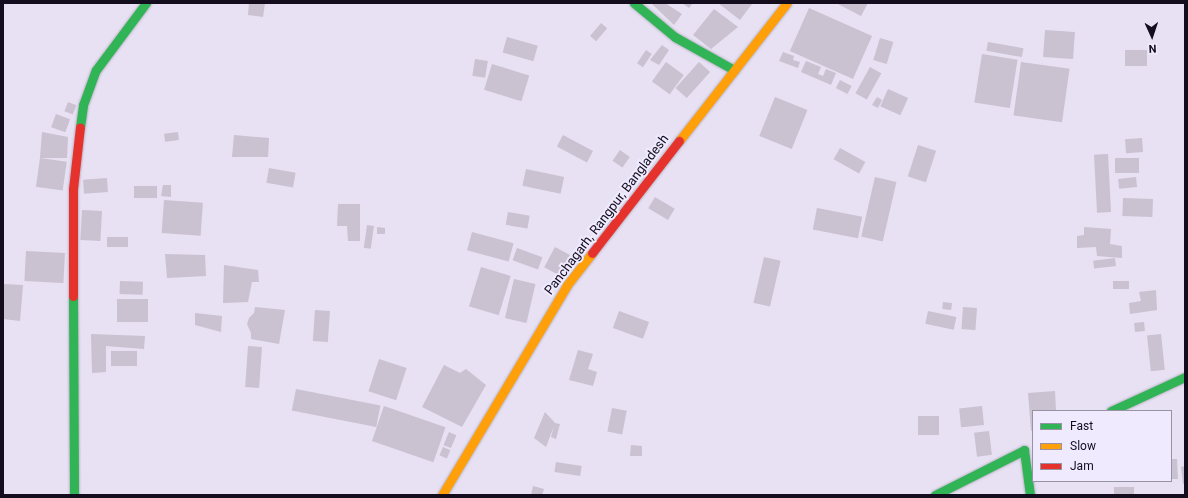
<!DOCTYPE html>
<style>
body{margin:0}
#map{position:relative;width:1188px;height:498px;overflow:hidden;background:#e7e1f3;font-family:Roboto,sans-serif}
div>[style]{position:absolute}
.building>*{inset:0;background:#cac1d1;transform-origin:0 0}
.roads{filter:drop-shadow(0 0 1px #b7b1c2) drop-shadow(0 0 1px #b7b1c2)}
.fast>*{height:9px;margin:-4.5px;padding:0 4.5px;transform-origin:4.5px;border-radius:4.5px;background:#30b455}
.slow>*{height:9px;margin:-4.5px;padding:0 4.5px;transform-origin:4.5px;border-radius:4.5px;background:#ff9f0a}
.jam>*{height:9px;margin:-4.5px;padding:0 4.5px;transform-origin:4.5px;border-radius:4.5px;background:#e5322d}
span{translate:-50% -50%;white-space:nowrap;text-align:center;line-height:1.15;-webkit-text-stroke:4px #f0eaff;paint-order:stroke}
.street-label{font-size:13px;color:#130d1e}
.frame{position:absolute;inset:0;border:4px solid #130d1e;pointer-events:none}
.legend{position:absolute;left:1032px;top:410px;width:140px;height:72px;box-sizing:border-box;background:#f0eaff;border:1px solid #9892a5;margin:0;padding:5px 7px;list-style:none;font-size:12px;color:#130d1e}
.legend li{display:flex;align-items:center;gap:8px;height:20px}
.legend b{width:20px;border:1px solid #9892a5}
.north{position:absolute;left:1132px;top:16px;width:40px;height:40px;-webkit-text-stroke:3px #f0eaff;paint-order:stroke;rotate:177deg;font-size:11px;font-weight:700;line-height:16px;text-align:center;color:#130d1e}
.north::after{content:'';display:block;margin:auto;width:14px;height:18px;background:#130d1e;clip-path:polygon(50% 0,100% 100%,50% 72%,0 100%)}
</style>
<div id="map">
<div class="building">
<i style="clip-path:polygon(249px 3px,265px 3px,263px 17px,248px 15px)"></i>
<i style="clip-path:polygon(651px 3px,665px 3px,682px 14px,674px 25px)"></i>
<i style="clip-path:polygon(682px 3px,693px 3px,689px 8px)"></i>
<i style="clip-path:polygon(718px 3px,751px 3px,752px 4px,740px 20px)"></i>
<i style="clip-path:polygon(836px 3px,868px 3px,861px 16px)"></i>
<i style="left:809px;top:8px;width:69px;height:47px;rotate:24deg"></i>
<i style="clip-path:polygon(714px 9px,738px 27px,711px 49px,693px 35px)"></i>
<i style="left:601px;top:23px;width:8px;height:17px;rotate:40deg"></i>
<i style="left:1045px;top:30px;width:30px;height:27px;rotate:4deg"></i>
<i style="left:507px;top:37px;width:32px;height:16px;rotate:16deg"></i>
<i style="left:880px;top:38px;width:14px;height:23px;rotate:17deg"></i>
<i style="left:988px;top:42px;width:36px;height:9px;rotate:10deg"></i>
<i style="clip-path:polygon(662px 45px,669px 50px,659px 65px,650px 60px)"></i>
<i style="left:646px;top:50px;width:7px;height:16px;rotate:34deg"></i>
<i style="left:1125px;top:50px;width:22px;height:16px"></i>
<i style="clip-path:polygon(783px 52px,794px 56px,793px 60px,800px 62px,798px 68px,779px 61px)"></i>
<i style="left:982px;top:54px;width:36px;height:49px;rotate:9deg"></i>
<i style="left:475px;top:59px;width:13px;height:17px;rotate:9deg"></i>
<i style="clip-path:polygon(806px 61px,821px 67px,818px 74px,823px 76px,826px 69px,836px 73px,831px 85px,801px 72px)"></i>
<i style="left:666px;top:62px;width:22px;height:24px;rotate:36deg"></i>
<i style="left:699px;top:62px;width:15px;height:35px;rotate:42deg"></i>
<i style="left:1021px;top:62px;width:49px;height:54px;rotate:8deg"></i>
<i style="left:492px;top:64px;width:39px;height:27px;rotate:17deg"></i>
<i style="left:870px;top:67px;width:13px;height:30px;rotate:29deg"></i>
<i style="left:840px;top:80px;width:13px;height:9px;rotate:27deg"></i>
<i style="left:888px;top:89px;width:22px;height:19px;rotate:24deg"></i>
<i style="left:775px;top:97px;width:35px;height:42px;rotate:22deg"></i>
<i style="clip-path:polygon(877px 97px,882px 100px,878px 108px,872px 105px)"></i>
<i style="left:68px;top:102px;width:9px;height:10px;rotate:21deg"></i>
<i style="left:56px;top:114px;width:15px;height:14px;rotate:20deg"></i>
<i style="clip-path:polygon(42px 132px,68px 137px,67px 158px,40px 158px)"></i>
<i style="left:178px;top:132px;width:8px;height:14px;rotate:83deg"></i>
<i style="clip-path:polygon(234px 135px,269px 138px,268px 157px,232px 157px)"></i>
<i style="left:563px;top:135px;width:34px;height:13px;rotate:28deg"></i>
<i style="left:1142px;top:138px;width:14px;height:17px;rotate:86deg"></i>
<i style="left:918px;top:145px;width:19px;height:33px;rotate:18deg"></i>
<i style="left:840px;top:148px;width:29px;height:13px;rotate:29deg"></i>
<i style="left:620px;top:150px;width:12px;height:13px;rotate:35deg"></i>
<i style="left:1108px;top:154px;width:58px;height:14px;rotate:87deg"></i>
<i style="left:40px;top:158px;width:27px;height:29px;rotate:8deg"></i>
<i style="left:1139px;top:158px;width:15px;height:24px;rotate:90deg"></i>
<i style="left:269px;top:168px;width:27px;height:15px;rotate:10deg"></i>
<i style="left:526px;top:169px;width:39px;height:17px;rotate:12deg"></i>
<i style="left:875px;top:177px;width:22px;height:61px;rotate:13deg"></i>
<i style="left:1136px;top:177px;width:10px;height:18px;rotate:84deg"></i>
<i style="left:107px;top:178px;width:14px;height:24px;rotate:86deg"></i>
<i style="clip-path:polygon(163px 185px,171px 185px,171px 197px,161px 196px)"></i>
<i style="left:134px;top:186px;width:23px;height:12px"></i>
<i style="left:655px;top:197px;width:23px;height:13px;rotate:31deg"></i>
<i style="left:1123px;top:198px;width:30px;height:18px;rotate:2deg"></i>
<i style="left:164px;top:200px;width:39px;height:33px;rotate:4deg"></i>
<i style="clip-path:polygon(338px 204px,360px 204px,360px 241px,348px 241px,347px 226px,337px 226px)"></i>
<i style="left:817px;top:208px;width:46px;height:22px;rotate:11deg"></i>
<i style="left:82px;top:210px;width:20px;height:30px;rotate:3deg"></i>
<i style="left:508px;top:212px;width:22px;height:13px;rotate:10deg"></i>
<i style="left:367px;top:225px;width:7px;height:23px;rotate:8deg"></i>
<i style="clip-path:polygon(377px 227px,385px 228px,385px 234px,377px 234px)"></i>
<i style="clip-path:polygon(1084px 227px,1111px 229px,1110px 244px,1122px 246px,1122px 258px,1097px 256px,1096px 247px,1077px 248px,1077px 236px,1084px 235px)"></i>
<i style="left:472px;top:232px;width:43px;height:19px;rotate:15deg"></i>
<i style="left:107px;top:237px;width:21px;height:10px"></i>
<i style="left:555px;top:247px;width:17px;height:23px;rotate:28deg"></i>
<i style="left:517px;top:248px;width:27px;height:13px;rotate:20deg"></i>
<i style="left:26px;top:251px;width:39px;height:30px;rotate:3deg"></i>
<i style="clip-path:polygon(165px 254px,205px 255px,206px 276px,167px 278px)"></i>
<i style="left:764px;top:257px;width:17px;height:47px;rotate:13deg"></i>
<i style="left:1115px;top:258px;width:8px;height:22px;rotate:83deg"></i>
<i style="clip-path:polygon(224px 265px,258px 270px,259px 282px,252px 282px,248px 302px,223px 303px)"></i>
<i style="left:481px;top:267px;width:31px;height:41px;rotate:17deg"></i>
<i style="left:514px;top:279px;width:22px;height:40px;rotate:13deg"></i>
<i style="left:120px;top:281px;width:23px;height:13px;rotate:2deg"></i>
<i style="left:1113px;top:281px;width:16px;height:8px"></i>
<i style="clip-path:polygon(3px 284px,23px 285px,20px 321px,3px 319px)"></i>
<i style="clip-path:polygon(1156px 290px,1157px 310px,1130px 314px,1129px 303px,1141px 301px,1139px 292px)"></i>
<i style="left:117px;top:299px;width:31px;height:23px"></i>
<i style="left:943px;top:302px;width:9px;height:7px;rotate:6deg"></i>
<i style="clip-path:polygon(255px 307px,285px 310px,279px 344px,251px 339px,251px 333px,247px 324px,249px 318px,254px 313px)"></i>
<i style="left:963px;top:307px;width:14px;height:22px;rotate:4deg"></i>
<i style="left:315px;top:310px;width:15px;height:31px;rotate:4deg"></i>
<i style="left:619px;top:311px;width:32px;height:18px;rotate:20deg"></i>
<i style="left:928px;top:311px;width:29px;height:13px;rotate:12deg"></i>
<i style="clip-path:polygon(195px 313px,222px 316px,221px 332px,195px 325px)"></i>
<i style="left:1144px;top:322px;width:9px;height:10px;rotate:84deg"></i>
<i style="clip-path:polygon(91px 334px,145px 336px,144px 349px,106px 346px,106px 372px,92px 373px)"></i>
<i style="left:1161px;top:334px;width:36px;height:14px;rotate:84deg"></i>
<i style="left:248px;top:346px;width:14px;height:41px;rotate:4deg"></i>
<i style="clip-path:polygon(578px 350px,593px 354px,588px 369px,597px 372px,593px 386px,569px 380px)"></i>
<i style="left:111px;top:351px;width:26px;height:15px"></i>
<i style="left:379px;top:359px;width:29px;height:34px;rotate:18deg"></i>
<i style="clip-path:polygon(444px 365px,460px 373px,466px 369px,486px 385px,462px 427px,422px 407px)"></i>
<i style="left:296px;top:389px;width:86px;height:22px;rotate:11deg"></i>
<i style="clip-path:polygon(1055px 391px,1056px 411px,1033px 411px,1033px 431px,1031px 431px,1028px 393px)"></i>
<i style="left:384px;top:406px;width:65px;height:37px;rotate:19deg"></i>
<i style="left:982px;top:406px;width:19px;height:23px;rotate:84deg"></i>
<i style="left:612px;top:408px;width:15px;height:24px;rotate:11deg"></i>
<i style="clip-path:polygon(545px 412px,555px 423px,560px 424px,556px 439px,551px 437px,554px 426px,546px 447px,534px 438px)"></i>
<i style="left:918px;top:416px;width:21px;height:19px"></i>
<i style="left:989px;top:431px;width:24px;height:15px;rotate:83deg"></i>
<i style="left:449px;top:432px;width:8px;height:14px;rotate:23deg"></i>
<i style="clip-path:polygon(631px 445px,642px 446px,642px 456px,630px 456px)"></i>
<i style="left:443px;top:447px;width:8px;height:9px;rotate:23deg"></i>
<i style="clip-path:polygon(1171px 459px,1177px 459px,1178px 479px,1171px 479px)"></i>
<i style="left:556px;top:462px;width:26px;height:10px;rotate:9deg"></i>
<i style="clip-path:polygon(1185px 466px,1185px 484px,1183px 484px,1181px 467px)"></i>
<i style="clip-path:polygon(533px 486px,544px 489px,542px 495px,531px 495px)"></i>
<i style="left:1114px;top:487px;width:20px;height:8px"></i>
</div>
<div class="roads">
<div class="fast">
<i style="left:634px;top:3px;width:53px;rotate:39.7deg"></i>
<i style="left:675px;top:37px;width:68px;rotate:29.2deg"></i>
<i style="left:80px;top:127px;width:22px;rotate:-82deg"></i>
<i style="left:83px;top:105px;width:37px;rotate:-70deg"></i>
<i style="left:96px;top:70px;width:84px;rotate:-53.3deg"></i>
<i style="left:73px;top:296px;width:199px;rotate:89.7deg"></i>
<i style="left:1111px;top:411px;width:81px;rotate:-24.7deg"></i>
<i style="left:935px;top:495px;width:100px;rotate:-26.8deg"></i>
<i style="left:1024px;top:450px;width:45px;rotate:82.4deg"></i>
</div>
<div class="slow">
<i style="left:679px;top:141px;width:175px;rotate:-52deg"></i>
<i style="left:442px;top:495px;width:244px;rotate:-59.2deg"></i>
<i style="left:567px;top:285px;width:41px;rotate:-52deg"></i>
</div>
<div class="jam">
<i style="left:592px;top:253px;width:142px;rotate:-52.2deg"></i>
<i style="left:73px;top:296px;width:107px;rotate:-90deg"></i>
<i style="left:73px;top:189px;width:62px;rotate:-83.6deg"></i>
</div>
</div>
<div class="street-label">
<span style="left:607px;top:215px;rotate:-53deg">Panchagarh, Rangpur, Bangladesh</span>
</div>
<div class="frame"></div>
<ul class="legend">
<li><b style="height:5px;background:#30b455"></b>Fast</li>
<li><b style="height:5px;background:#ff9f0a"></b>Slow</li>
<li><b style="height:5px;background:#e5322d"></b>Jam</li>
</ul>
<div class="north">N</div>
</div>
